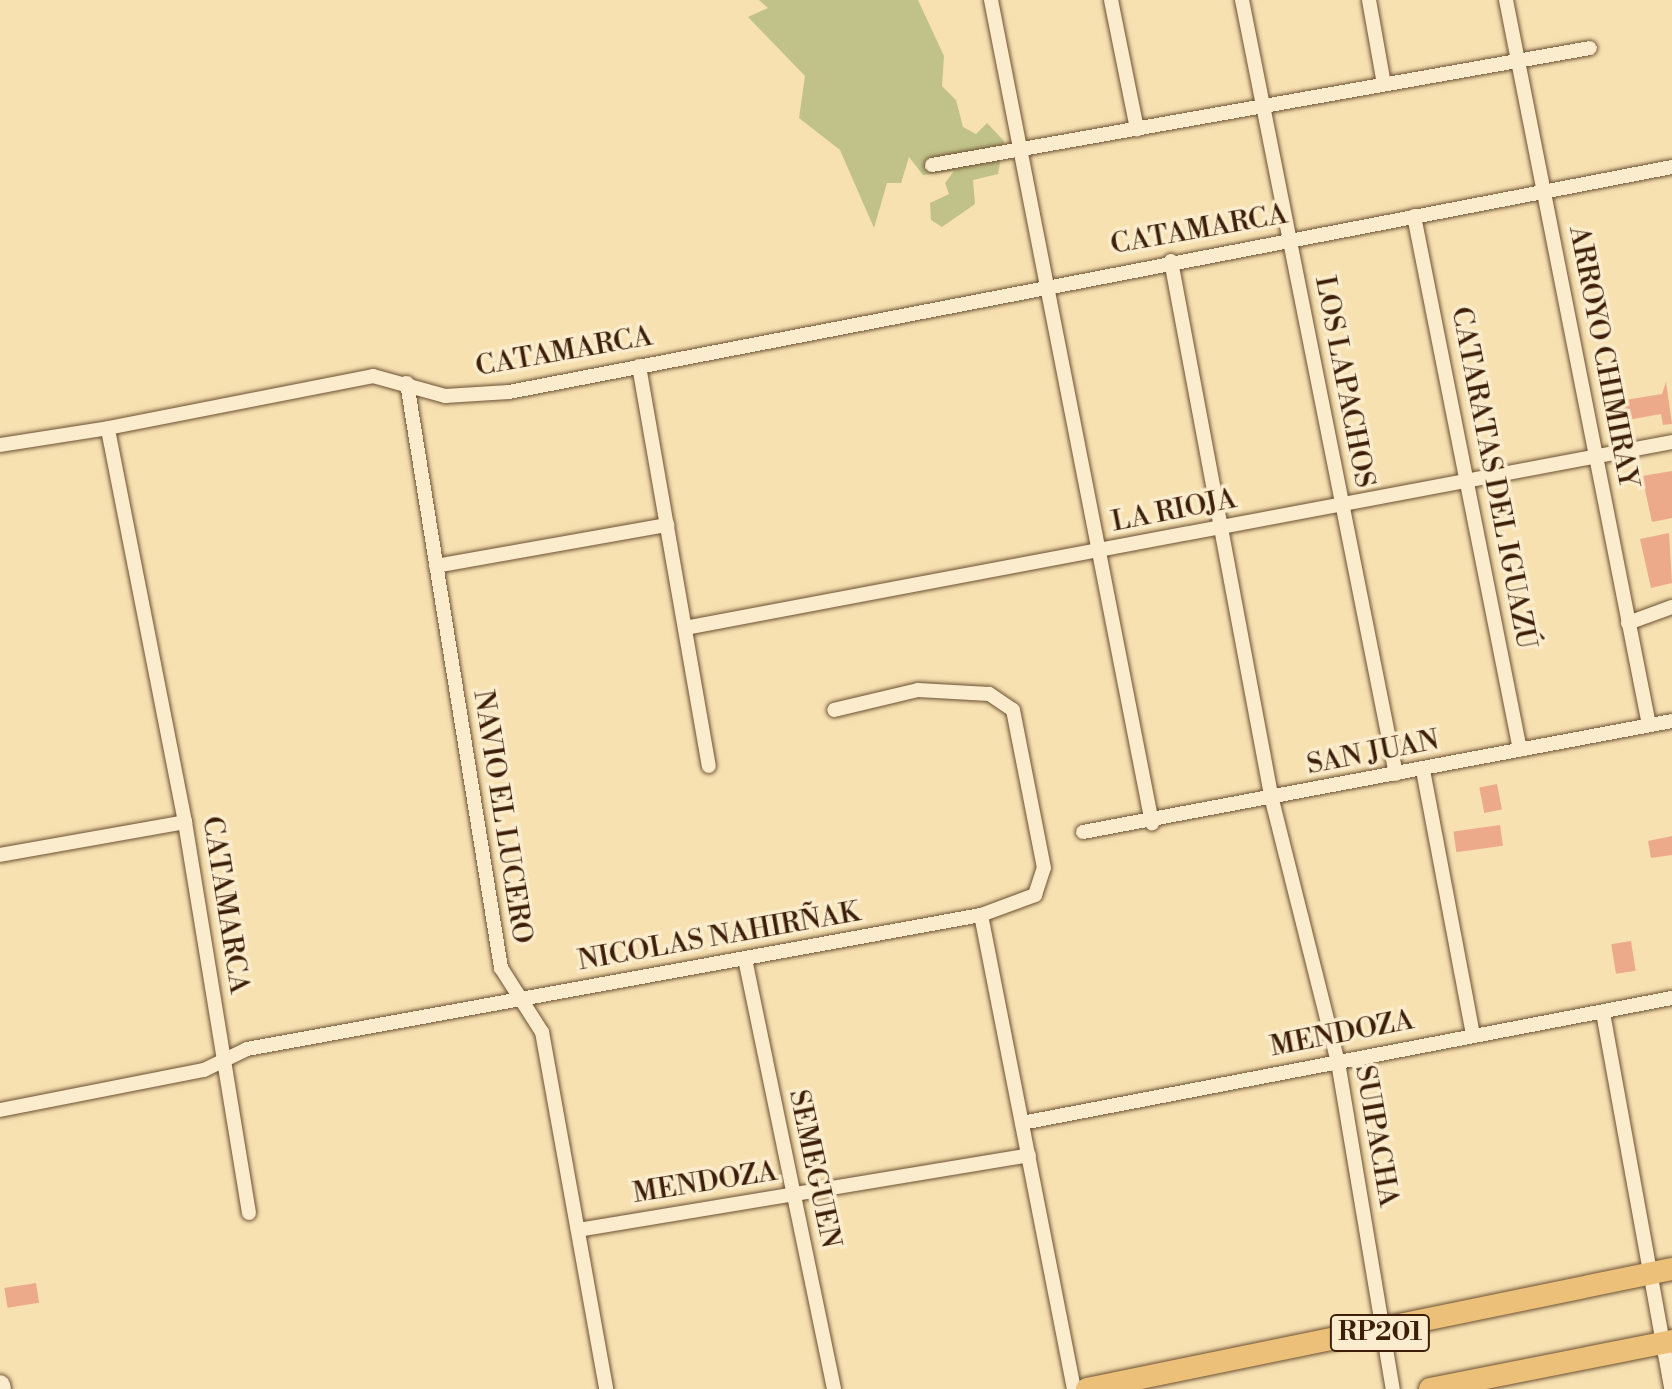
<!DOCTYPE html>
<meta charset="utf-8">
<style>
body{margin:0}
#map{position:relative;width:1672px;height:1389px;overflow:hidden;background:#f7e1b1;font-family:"Libre Bodoni",serif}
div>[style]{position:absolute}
.green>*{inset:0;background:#c1c289}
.building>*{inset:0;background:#ecaa8b;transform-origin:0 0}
.roads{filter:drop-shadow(0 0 2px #6c5033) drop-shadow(0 0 2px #6c5033)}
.street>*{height:14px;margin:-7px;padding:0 7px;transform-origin:7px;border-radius:7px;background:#faeccc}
.secondary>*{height:20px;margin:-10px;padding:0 10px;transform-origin:10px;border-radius:10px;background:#faeccc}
.primary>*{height:22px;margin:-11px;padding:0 11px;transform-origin:11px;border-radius:11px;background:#ecc078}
span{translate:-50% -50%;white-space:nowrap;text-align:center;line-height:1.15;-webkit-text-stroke:7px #faeccc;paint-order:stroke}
.shield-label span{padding:2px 6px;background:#faeccc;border:2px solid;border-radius:6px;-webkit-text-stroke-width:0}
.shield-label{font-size:26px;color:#3d1f09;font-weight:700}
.street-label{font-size:28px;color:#3d1f09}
</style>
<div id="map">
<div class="green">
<i style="clip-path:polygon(759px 0,918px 0,944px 56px,942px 86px,956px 100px,963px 127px,976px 134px,987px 123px,1004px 141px,998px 174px,973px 180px,975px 204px,942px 227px,931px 220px,930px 203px,949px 194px,945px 183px,954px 171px,923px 175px,909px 157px,901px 183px,887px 183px,874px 228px,840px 150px,799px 118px,805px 76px,748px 17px,768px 8px)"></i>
</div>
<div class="building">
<i style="clip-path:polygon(1666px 382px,1672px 424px,1663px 425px,1661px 414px,1622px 421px,1619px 401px,1662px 394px)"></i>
<i style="clip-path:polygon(1672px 471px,1672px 518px,1652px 522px,1642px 476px)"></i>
<i style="clip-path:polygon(1669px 533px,1672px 583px,1651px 588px,1640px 539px)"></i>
<i style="left:1497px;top:784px;width:26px;height:18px;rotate:79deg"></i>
<i style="left:1500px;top:825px;width:21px;height:47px;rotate:82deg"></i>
<i style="clip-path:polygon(1672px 836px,1672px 855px,1651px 858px,1648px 841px)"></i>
<i style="left:1631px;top:941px;width:30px;height:20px;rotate:81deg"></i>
<i style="left:36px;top:1283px;width:20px;height:32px;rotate:81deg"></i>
</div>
<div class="roads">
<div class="street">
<i style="left:991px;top:0;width:839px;rotate:78.93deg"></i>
<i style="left:1111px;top:0;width:132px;rotate:78.6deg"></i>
<i style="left:1242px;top:0;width:789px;rotate:78.75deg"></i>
<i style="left:1369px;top:0;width:85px;rotate:79.9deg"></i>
<i style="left:1506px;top:0;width:739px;rotate:78.84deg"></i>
<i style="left:932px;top:165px;width:668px;rotate:-10.08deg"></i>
<i style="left:1414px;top:216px;width:544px;rotate:78.77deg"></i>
<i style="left:1171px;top:261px;width:548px;rotate:79.39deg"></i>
<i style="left:1272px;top:800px;width:270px;rotate:75.9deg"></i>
<i style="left:1338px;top:1062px;width:332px;rotate:80.5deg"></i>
<i style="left:639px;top:366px;width:406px;rotate:80.1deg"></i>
<i style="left:407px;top:383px;width:593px;rotate:80.87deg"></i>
<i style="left:501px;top:968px;width:76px;rotate:57.4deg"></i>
<i style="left:542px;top:1032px;width:363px;rotate:79.8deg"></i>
<i style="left:0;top:445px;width:109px;rotate:-8.9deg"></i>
<i style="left:436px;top:566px;width:235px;rotate:-10.1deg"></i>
<i style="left:1628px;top:623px;width:47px;rotate:-20deg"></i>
<i style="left:685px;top:628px;width:1004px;rotate:-10.67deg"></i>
<i style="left:1423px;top:770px;width:269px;rotate:79.3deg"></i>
<i style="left:1083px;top:832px;width:599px;rotate:-10.67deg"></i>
<i style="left:0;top:855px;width:188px;rotate:-10.1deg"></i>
<i style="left:981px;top:915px;width:483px;rotate:78.9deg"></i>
<i style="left:745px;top:959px;width:439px;rotate:78.3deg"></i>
<i style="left:1603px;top:1013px;width:382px;rotate:79.7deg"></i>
<i style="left:0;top:1110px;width:208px;rotate:-11.1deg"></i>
<i style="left:204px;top:1070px;width:48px;rotate:-26deg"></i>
<i style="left:247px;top:1049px;width:746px;rotate:-10.35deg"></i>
<i style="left:981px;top:915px;width:58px;rotate:-20.3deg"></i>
<i style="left:1035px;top:895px;width:28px;rotate:-72deg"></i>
<i style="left:1044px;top:868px;width:161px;rotate:-101.1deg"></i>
<i style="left:1013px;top:710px;width:29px;rotate:-146deg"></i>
<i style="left:989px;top:694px;width:71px;rotate:-176.8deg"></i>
<i style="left:918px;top:690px;width:86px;rotate:166.6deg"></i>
<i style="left:1022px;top:1123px;width:662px;rotate:-10.89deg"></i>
<i style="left:249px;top:1213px;width:396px;rotate:-99.3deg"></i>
<i style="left:185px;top:822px;width:401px;rotate:-101.1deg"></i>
<i style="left:108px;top:428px;width:270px;rotate:-11.1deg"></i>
<i style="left:373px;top:376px;width:75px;rotate:15.5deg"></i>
<i style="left:445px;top:396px;width:64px;rotate:-3.6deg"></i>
<i style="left:509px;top:392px;width:1185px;rotate:-10.95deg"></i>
<i style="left:578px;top:1230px;width:457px;rotate:-9.4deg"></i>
</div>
<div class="secondary">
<i style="left:0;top:1385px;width:4px;rotate:76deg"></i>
</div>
<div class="primary">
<i style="left:1087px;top:1389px;width:597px;rotate:-11.59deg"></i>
<i style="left:1430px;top:1389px;width:247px;rotate:-11.2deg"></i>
</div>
</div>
<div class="shield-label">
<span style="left:1380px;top:1333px">RP201</span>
</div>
<div class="street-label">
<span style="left:1199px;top:230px;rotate:-10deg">CATAMARCA</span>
<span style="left:564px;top:352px;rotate:-10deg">CATAMARCA</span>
<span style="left:1603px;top:357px;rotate:79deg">ARROYO CHIMIRAY</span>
<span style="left:1344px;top:382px;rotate:79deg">LOS LAPACHOS</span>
<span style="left:1493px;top:478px;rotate:79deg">CATARATAS DEL IGUAZÚ</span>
<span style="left:1174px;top:511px;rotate:-11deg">LA RIOJA</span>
<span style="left:1373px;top:753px;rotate:-11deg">SAN JUAN</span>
<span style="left:502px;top:817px;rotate:81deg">NAVIO EL LUCERO</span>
<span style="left:225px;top:905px;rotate:81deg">CATAMARCA</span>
<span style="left:719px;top:937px;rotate:-10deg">NICOLAS NAHIRÑAK</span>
<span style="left:1342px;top:1034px;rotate:-11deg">MENDOZA</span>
<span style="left:1376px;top:1136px;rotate:80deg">SUIPACHA</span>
<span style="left:814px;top:1169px;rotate:78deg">SEMEGUEN</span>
<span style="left:705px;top:1183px;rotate:-9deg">MENDOZA</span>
</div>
</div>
